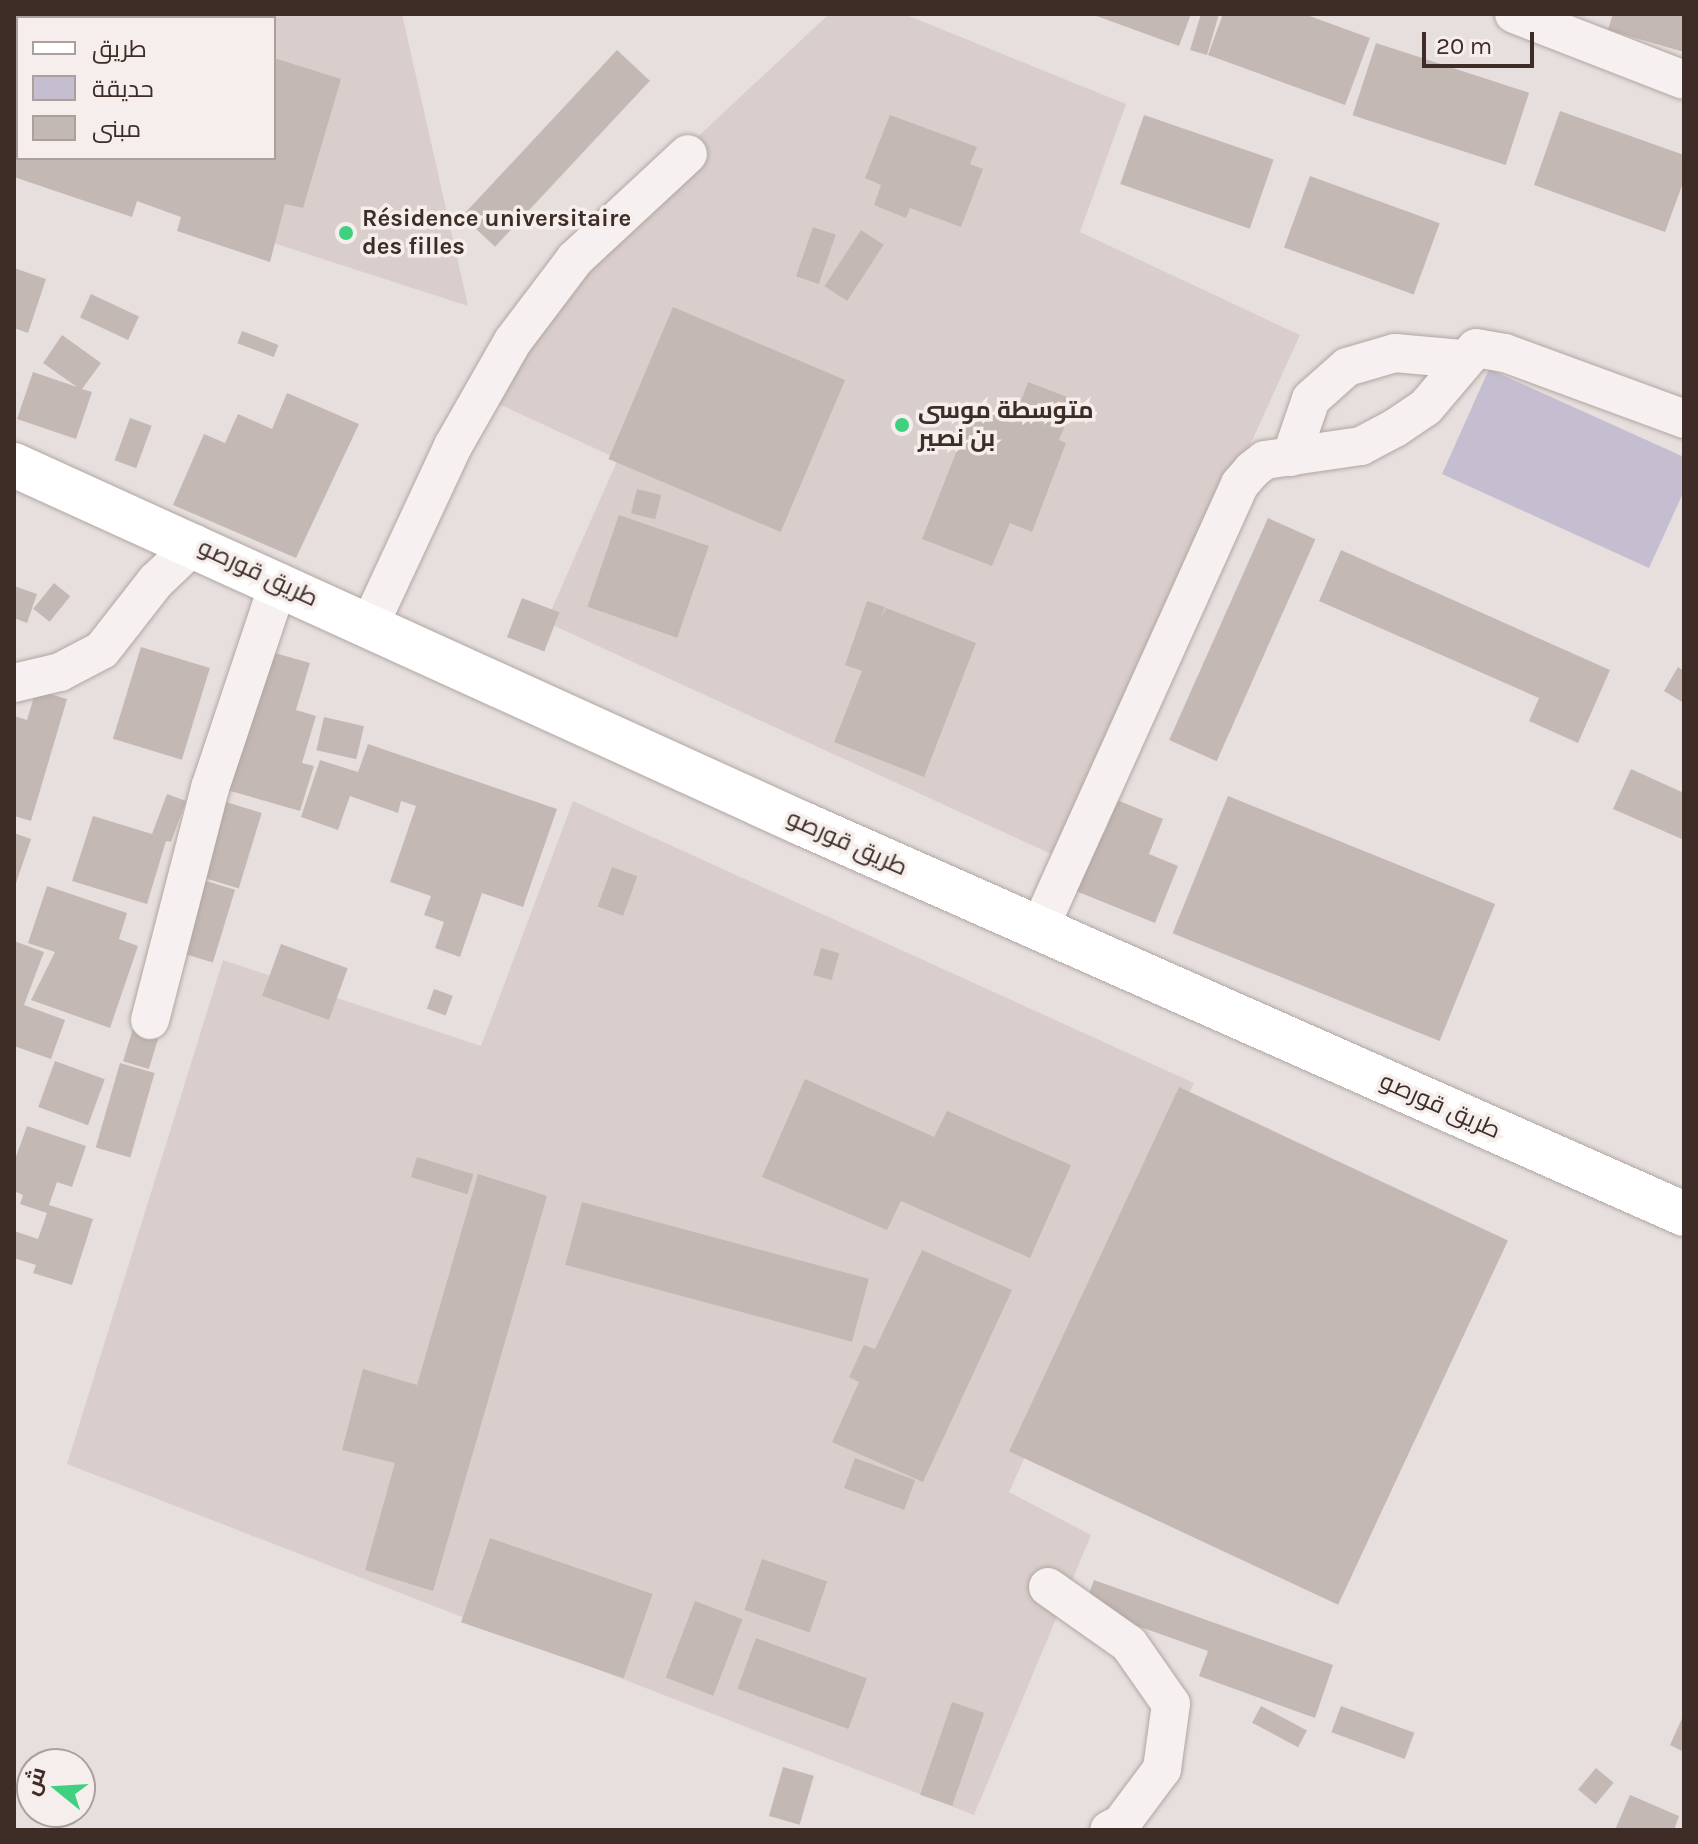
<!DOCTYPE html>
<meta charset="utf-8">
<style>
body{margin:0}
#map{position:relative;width:1698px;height:1844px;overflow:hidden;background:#e7dfdd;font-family:Karla,Cairo,sans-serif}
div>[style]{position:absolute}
.built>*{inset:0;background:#d9cecb}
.green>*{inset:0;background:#c5bed1}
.building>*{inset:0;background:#c4b8b4;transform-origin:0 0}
.roads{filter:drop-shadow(0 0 2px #b1a6a2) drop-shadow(0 0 2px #b1a6a2)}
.street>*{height:38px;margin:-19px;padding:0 19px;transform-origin:19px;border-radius:19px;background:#f6f1f0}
.secondary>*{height:44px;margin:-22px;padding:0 22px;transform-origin:22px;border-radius:22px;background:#fff}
.dots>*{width:22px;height:22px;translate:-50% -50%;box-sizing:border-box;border:4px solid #f5eeec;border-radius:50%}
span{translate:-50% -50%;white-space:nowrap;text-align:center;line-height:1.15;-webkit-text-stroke:7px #f5eeec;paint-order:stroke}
.poi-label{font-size:24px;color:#3e2c26;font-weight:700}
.left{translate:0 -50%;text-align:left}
.street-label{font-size:24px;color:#3e2c26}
.frame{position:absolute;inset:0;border:16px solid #3e2c26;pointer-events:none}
.legend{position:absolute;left:16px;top:16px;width:260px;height:144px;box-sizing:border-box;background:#f5eeec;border:2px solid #aca09d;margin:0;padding:10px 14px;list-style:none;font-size:24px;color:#3e2c26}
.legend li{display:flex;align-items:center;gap:16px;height:40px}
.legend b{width:40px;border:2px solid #aca09d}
.north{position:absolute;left:16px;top:1748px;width:80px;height:80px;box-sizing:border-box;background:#f5eeec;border:2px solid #aca09d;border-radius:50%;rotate:288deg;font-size:22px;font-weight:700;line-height:32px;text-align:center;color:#3e2c26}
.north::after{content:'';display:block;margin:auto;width:28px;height:36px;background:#3fd080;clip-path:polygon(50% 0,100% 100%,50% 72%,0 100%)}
.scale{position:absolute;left:1422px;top:32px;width:112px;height:36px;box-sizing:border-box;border:4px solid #3e2c26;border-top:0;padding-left:10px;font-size:24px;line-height:28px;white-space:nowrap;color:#3e2c26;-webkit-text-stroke:6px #f5eeec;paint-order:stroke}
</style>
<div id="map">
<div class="built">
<i style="clip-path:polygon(evenodd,14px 14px,402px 14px,468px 306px,14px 159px,14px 14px,18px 18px,274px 18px,274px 158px,18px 158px,18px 18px)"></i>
<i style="clip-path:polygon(829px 14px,904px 14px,1126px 104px,1080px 232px,1300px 335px,1062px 859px,546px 622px,618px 459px,473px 392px,629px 201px)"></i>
<i style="clip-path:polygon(573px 801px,1194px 1083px,1009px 1492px,1091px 1535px,974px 1815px,67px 1464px,223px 960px,481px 1046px)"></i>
</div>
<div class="green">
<i style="clip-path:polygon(1489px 369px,1684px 457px,1684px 491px,1649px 568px,1442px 474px)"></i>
</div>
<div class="building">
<i style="clip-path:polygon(1091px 14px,1191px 14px,1179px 46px)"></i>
<i style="clip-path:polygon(1201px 14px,1219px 14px,1207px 55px,1190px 50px)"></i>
<i style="clip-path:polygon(1223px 14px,1304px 14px,1370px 38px,1345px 105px,1208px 55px)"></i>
<i style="clip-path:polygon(1613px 14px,1684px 14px,1684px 52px,1608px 30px)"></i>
<i style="left:1376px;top:43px;width:161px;height:76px;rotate:18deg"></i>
<i style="left:617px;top:50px;width:45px;height:227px;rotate:43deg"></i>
<i style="clip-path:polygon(274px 58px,341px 79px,303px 208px,285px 204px,270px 262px,177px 231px,181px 217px,137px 201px,132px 217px,14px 177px,14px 62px,18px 158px,274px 158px)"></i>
<i style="clip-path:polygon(1560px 111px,1684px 155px,1684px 180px,1665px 232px,1534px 185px)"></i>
<i style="clip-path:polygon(890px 115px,977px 147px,970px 164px,983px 169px,961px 227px,910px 208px,906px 218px,874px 205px,881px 185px,865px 178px)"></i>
<i style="left:1144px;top:115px;width:137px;height:73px;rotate:19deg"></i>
<i style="left:1310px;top:176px;width:138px;height:76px;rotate:20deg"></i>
<i style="left:813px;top:227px;width:24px;height:52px;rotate:19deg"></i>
<i style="left:861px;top:230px;width:27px;height:67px;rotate:33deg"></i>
<i style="clip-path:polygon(14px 268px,46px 279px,28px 333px,14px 328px)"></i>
<i style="left:91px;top:294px;width:53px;height:26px;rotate:25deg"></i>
<i style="left:673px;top:307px;width:187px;height:165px;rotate:23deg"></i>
<i style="left:242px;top:331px;width:39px;height:13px;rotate:21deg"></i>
<i style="clip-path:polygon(62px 335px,101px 363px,82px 389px,92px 392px,76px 439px,17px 419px,33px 372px,77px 387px,43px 363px)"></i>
<i style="clip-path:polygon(1028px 382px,1075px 400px,1059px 440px,1066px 443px,1032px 532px,1010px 523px,992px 566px,922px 539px,974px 407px,1013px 423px)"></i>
<i style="clip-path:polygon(287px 393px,359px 424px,296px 558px,173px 505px,204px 434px,225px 443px,238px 414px,272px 429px)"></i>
<i style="left:130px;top:418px;width:23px;height:45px;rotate:20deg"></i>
<i style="left:637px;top:489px;width:25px;height:25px;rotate:14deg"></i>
<i style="left:619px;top:515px;width:95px;height:97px;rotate:19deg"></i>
<i style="left:1268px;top:518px;width:52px;height:243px;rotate:24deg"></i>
<i style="clip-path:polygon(1341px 550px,1610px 670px,1578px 743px,1529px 721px,1539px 698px,1319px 601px)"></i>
<i style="left:54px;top:583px;width:21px;height:33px;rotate:39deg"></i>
<i style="clip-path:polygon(14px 586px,37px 594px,27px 623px,14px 618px)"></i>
<i style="left:522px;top:598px;width:40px;height:42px;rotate:21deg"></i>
<i style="clip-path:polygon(867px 601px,885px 607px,881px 618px,886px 608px,976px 643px,924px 777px,834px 742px,862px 671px,845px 665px)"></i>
<i style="left:141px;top:647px;width:72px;height:96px;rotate:17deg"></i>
<i style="clip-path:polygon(268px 651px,310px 663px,296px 710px,316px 716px,302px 763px,314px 766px,300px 811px,227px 790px)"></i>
<i style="clip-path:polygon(1678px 667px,1684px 671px,1684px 703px,1664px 691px)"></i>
<i style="clip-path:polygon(36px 690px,67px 699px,31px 821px,14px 816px,14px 716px,27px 720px)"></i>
<i style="left:324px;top:717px;width:41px;height:34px;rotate:13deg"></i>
<i style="clip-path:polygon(368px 744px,557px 809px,523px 907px,482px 893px,460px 957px,435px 948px,444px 922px,424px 915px,431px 896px,390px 882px,416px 806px,401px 801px,398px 813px,350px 796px,338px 830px,301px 817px,320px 760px,358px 772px)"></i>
<i style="clip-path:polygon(1631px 769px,1684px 793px,1684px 840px,1613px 809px)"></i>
<i style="clip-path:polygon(167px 794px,186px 801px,171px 842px,166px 841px,147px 904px,72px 881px,93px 816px,152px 834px)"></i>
<i style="left:1228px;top:796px;width:288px;height:148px;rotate:22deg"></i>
<i style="left:213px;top:798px;width:51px;height:79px;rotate:17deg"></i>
<i style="clip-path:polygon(1117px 800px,1163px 819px,1149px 854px,1178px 866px,1155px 923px,1061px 885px,1085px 826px,1104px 834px)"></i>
<i style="clip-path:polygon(14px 833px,31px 839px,15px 886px,14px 886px)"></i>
<i style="left:612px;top:867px;width:27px;height:42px;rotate:20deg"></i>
<i style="left:193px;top:877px;width:44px;height:76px;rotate:17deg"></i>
<i style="clip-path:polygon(47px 886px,127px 913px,119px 939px,138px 946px,110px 1028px,31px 1000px,55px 952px,28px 943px)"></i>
<i style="clip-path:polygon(14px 941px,44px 952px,24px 1005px,65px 1020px,51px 1059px,14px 1046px)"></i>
<i style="left:281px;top:944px;width:71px;height:55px;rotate:20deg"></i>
<i style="left:821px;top:948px;width:19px;height:28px;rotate:16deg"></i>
<i style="left:434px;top:989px;width:20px;height:21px;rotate:20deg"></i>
<i style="left:135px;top:1022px;width:27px;height:41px;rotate:17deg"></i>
<i style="left:55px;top:1061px;width:53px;height:49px;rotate:20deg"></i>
<i style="left:120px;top:1063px;width:36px;height:88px;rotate:16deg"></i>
<i style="clip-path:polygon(805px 1079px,934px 1137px,947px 1111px,1071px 1165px,1030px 1258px,901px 1201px,887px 1230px,762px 1177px)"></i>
<i style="left:1179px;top:1087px;width:363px;height:402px;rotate:25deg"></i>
<i style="clip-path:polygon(27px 1126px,86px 1146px,72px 1187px,57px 1182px,49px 1205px,93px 1219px,72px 1285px,33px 1273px,36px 1265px,14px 1258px,14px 1231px,38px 1239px,47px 1213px,20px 1204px,23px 1195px,14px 1191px,14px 1162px)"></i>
<i style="left:417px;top:1157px;width:59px;height:21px;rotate:17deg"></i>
<i style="clip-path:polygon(478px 1174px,547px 1196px,433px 1591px,365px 1570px,395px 1463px,342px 1450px,363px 1369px,417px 1385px)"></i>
<i style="left:582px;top:1202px;width:297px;height:65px;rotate:15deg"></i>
<i style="clip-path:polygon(922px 1250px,1012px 1290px,923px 1482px,832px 1442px,859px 1382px,849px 1377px,864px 1345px,875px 1349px)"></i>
<i style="left:855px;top:1458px;width:64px;height:32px;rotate:20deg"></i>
<i style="left:490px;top:1538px;width:172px;height:89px;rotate:19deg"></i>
<i style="left:762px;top:1559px;width:69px;height:54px;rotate:19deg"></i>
<i style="clip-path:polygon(1094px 1580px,1333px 1665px,1315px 1718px,1199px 1676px,1208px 1651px,1084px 1607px)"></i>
<i style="left:695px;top:1601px;width:51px;height:82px;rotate:21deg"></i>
<i style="left:756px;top:1638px;width:118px;height:54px;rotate:20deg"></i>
<i style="left:952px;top:1702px;width:34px;height:98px;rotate:19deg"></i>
<i style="left:1261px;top:1706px;width:52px;height:19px;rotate:28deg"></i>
<i style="left:1341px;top:1706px;width:78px;height:28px;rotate:20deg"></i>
<i style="clip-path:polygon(1684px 1714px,1684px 1752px,1670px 1745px)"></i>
<i style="left:783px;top:1767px;width:32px;height:51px;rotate:16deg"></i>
<i style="left:1596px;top:1768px;width:23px;height:28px;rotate:40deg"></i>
<i style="clip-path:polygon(1630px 1795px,1679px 1816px,1674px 1830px,1615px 1830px)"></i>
</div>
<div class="roads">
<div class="street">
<i style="left:1514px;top:14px;width:182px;rotate:21.2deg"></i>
<i style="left:1291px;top:457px;width:61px;rotate:-71deg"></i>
<i style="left:1311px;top:399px;width:48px;rotate:-41.6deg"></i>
<i style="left:1347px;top:367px;width:50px;rotate:-16.3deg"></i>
<i style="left:1395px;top:353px;width:67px;rotate:5.1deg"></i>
<i style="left:370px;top:624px;width:196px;rotate:-65deg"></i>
<i style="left:453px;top:446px;width:121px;rotate:-60.3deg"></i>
<i style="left:513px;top:341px;width:103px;rotate:-52.9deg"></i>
<i style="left:575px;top:259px;width:154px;rotate:-42.9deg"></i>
<i style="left:14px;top:683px;width:47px;rotate:-13.4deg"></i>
<i style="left:60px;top:672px;width:47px;rotate:-27.6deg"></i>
<i style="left:102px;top:650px;width:88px;rotate:-52deg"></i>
<i style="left:156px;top:581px;width:54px;rotate:-43.5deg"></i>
<i style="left:1039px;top:929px;width:488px;rotate:-65.7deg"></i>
<i style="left:1240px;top:484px;width:18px;rotate:-49deg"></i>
<i style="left:1252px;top:470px;width:16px;rotate:-38deg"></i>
<i style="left:1265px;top:460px;width:97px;rotate:-8.3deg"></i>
<i style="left:1361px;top:446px;width:38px;rotate:-28deg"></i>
<i style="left:1395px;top:428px;width:37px;rotate:-34deg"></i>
<i style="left:1426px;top:407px;width:77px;rotate:-49.7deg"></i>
<i style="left:1476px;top:348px;width:29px;rotate:10deg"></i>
<i style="left:1505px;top:353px;width:191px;rotate:20.2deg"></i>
<i style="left:150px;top:1020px;width:240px;rotate:-75.5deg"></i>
<i style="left:210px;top:788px;width:217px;rotate:-71.5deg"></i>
<i style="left:1048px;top:1587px;width:99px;rotate:35.1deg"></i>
<i style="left:1129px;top:1644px;width:73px;rotate:55deg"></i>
<i style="left:1171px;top:1704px;width:66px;rotate:97.9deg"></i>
<i style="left:1162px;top:1769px;width:69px;rotate:126.7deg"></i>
<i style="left:1121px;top:1824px;width:13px;rotate:153deg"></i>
</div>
<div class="secondary">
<i style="left:14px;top:465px;width:865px;rotate:24.46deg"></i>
<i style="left:801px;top:823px;width:966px;rotate:23.88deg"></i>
</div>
</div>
<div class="dots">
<i style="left:346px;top:233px;background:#3fd080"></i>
<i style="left:902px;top:425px;background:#3fd080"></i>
</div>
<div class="poi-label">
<span class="left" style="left:362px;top:233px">Résidence universitaire<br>des filles</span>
<span class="left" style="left:918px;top:425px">متوسطة موسى<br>بن نصير</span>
</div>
<div class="street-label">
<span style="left:258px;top:573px;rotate:25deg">طريق قورصو</span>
<span style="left:847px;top:843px;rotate:24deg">طريق قورصو</span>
<span style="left:1440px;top:1106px;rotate:24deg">طريق قورصو</span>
</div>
<div class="frame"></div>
<ul class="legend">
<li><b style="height:10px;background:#fff"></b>طريق</li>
<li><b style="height:22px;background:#c5bed1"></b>حديقة</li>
<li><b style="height:22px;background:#c4b8b4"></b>مبنى</li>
</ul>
<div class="north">ش</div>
<div class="scale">20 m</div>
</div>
